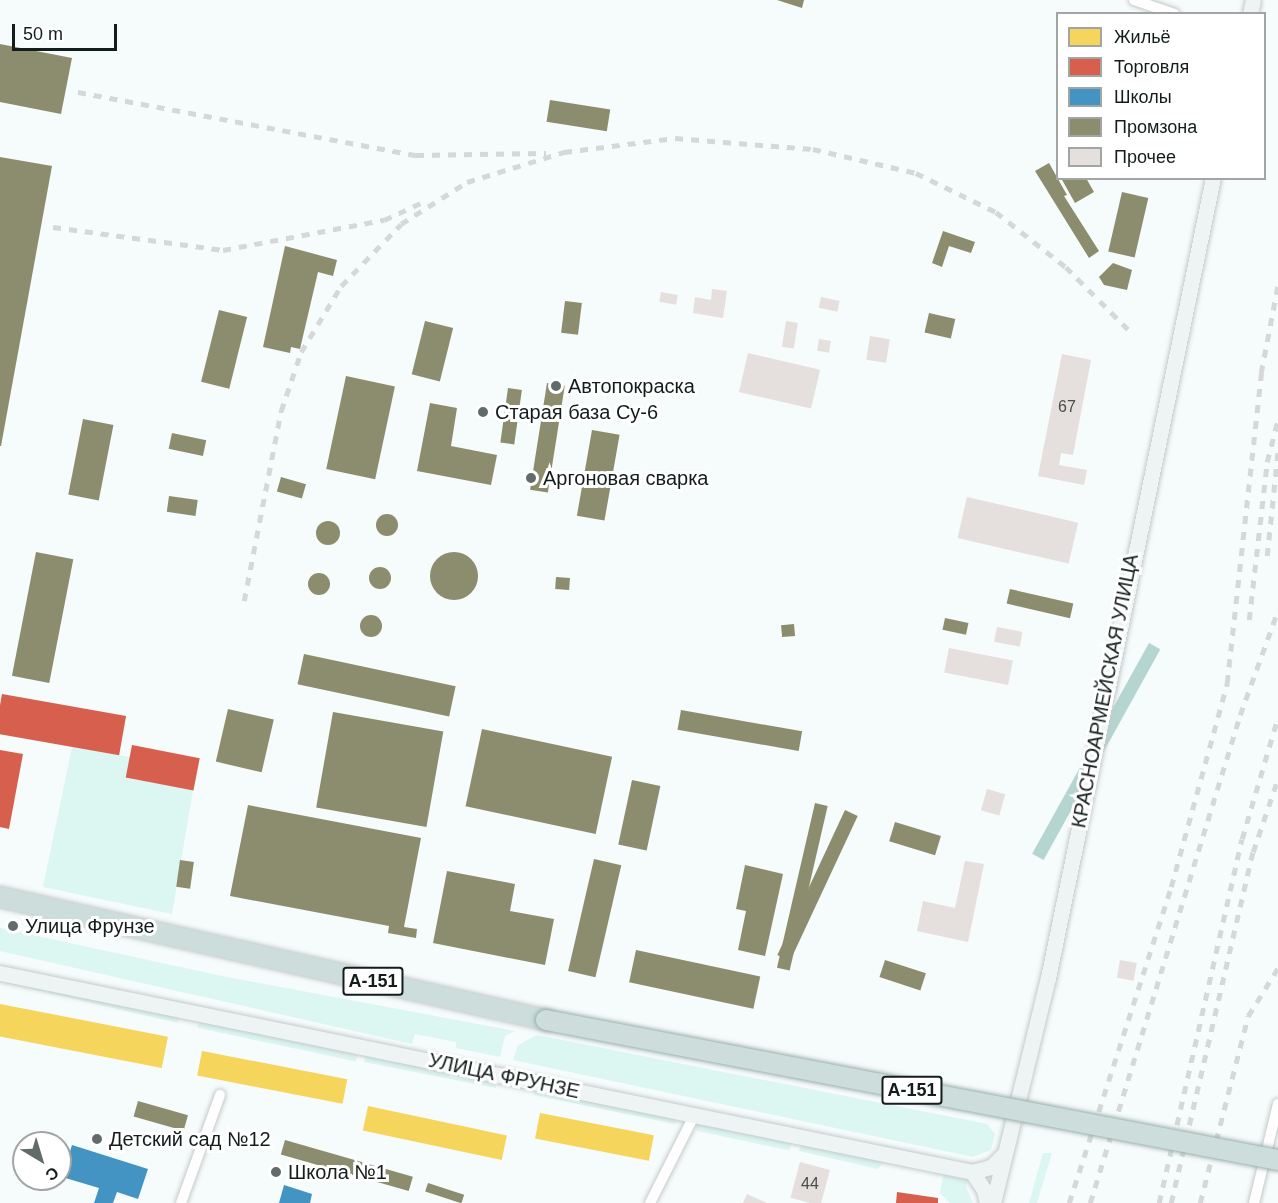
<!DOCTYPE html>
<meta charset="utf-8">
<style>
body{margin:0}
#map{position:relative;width:1278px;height:1203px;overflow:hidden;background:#f6fbfb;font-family:Helvetica,sans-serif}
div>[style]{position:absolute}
.green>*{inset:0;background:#dcf6f2;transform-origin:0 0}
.water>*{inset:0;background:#b4d5d0;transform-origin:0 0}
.homes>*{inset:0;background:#f6d55c;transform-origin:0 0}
.shops>*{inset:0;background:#d6604d;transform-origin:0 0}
.schools>*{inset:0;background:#4393c3}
.industry>*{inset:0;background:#8c8c6e;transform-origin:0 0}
.round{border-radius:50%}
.building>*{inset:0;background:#e5dfde;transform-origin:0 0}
.roads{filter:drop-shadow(0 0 2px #c3cbca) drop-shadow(0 0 2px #c3cbca)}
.street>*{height:10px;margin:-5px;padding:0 5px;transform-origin:5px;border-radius:5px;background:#fefefe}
.secondary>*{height:15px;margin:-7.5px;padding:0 7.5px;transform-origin:7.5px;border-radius:7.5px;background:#eef4f3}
.highway>*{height:20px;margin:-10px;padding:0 10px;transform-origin:10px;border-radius:10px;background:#ccdddc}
.rail>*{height:4.5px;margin-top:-2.25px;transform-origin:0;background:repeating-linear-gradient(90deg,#d6d8d8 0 8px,transparent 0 16px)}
.bridges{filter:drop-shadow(0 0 2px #99afac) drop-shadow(0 0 2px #99afac)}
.highway-bridge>*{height:20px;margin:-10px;padding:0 10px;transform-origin:10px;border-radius:10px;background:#ccdddc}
.dots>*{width:16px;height:16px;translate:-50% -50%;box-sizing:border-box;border:3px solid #fff;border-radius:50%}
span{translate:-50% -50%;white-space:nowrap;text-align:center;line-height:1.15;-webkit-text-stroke:6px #fff;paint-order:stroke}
.number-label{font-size:16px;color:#484e4c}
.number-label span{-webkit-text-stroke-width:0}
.shield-label span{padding:2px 4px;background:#fff;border:2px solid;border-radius:4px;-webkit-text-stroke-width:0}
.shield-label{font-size:18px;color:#131e1c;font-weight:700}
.poi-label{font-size:20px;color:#131e1c}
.left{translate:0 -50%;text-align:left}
.street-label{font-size:20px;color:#131e1c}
.legend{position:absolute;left:1056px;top:12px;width:210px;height:168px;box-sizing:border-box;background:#fff;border:2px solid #a1a5a4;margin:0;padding:8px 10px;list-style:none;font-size:18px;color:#131e1c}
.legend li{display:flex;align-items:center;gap:12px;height:30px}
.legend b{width:30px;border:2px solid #a1a5a4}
.north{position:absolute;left:12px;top:1131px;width:60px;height:60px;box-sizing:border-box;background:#fff;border:2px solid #a1a5a4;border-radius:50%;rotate:142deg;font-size:16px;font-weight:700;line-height:24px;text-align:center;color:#131e1c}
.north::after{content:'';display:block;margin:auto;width:21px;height:27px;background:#626b6a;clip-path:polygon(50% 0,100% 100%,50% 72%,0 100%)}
.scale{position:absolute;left:12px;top:24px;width:105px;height:27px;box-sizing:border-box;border:3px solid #131e1c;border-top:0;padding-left:8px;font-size:18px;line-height:21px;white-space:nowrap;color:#131e1c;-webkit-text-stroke:4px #fff;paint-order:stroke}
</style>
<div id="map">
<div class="green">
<i style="clip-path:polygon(72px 747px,130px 757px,126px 777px,193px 790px,172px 914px,43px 887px)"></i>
<i style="clip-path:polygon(0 928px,222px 976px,515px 1031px,505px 1036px,500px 1057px,456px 1048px,456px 1042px,415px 1034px,412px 1044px,0 951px)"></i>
<i style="clip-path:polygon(3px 977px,179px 1017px,178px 1023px,2px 982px)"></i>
<i style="left:199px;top:1020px;width:162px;height:8px;rotate:12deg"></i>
<i style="clip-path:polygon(537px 1035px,987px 1124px,995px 1134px,991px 1150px,973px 1157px,513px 1060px,518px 1045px)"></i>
<i style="clip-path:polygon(366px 1055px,450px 1073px,450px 1077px,497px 1082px,496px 1088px,364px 1062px)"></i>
<i style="clip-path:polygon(535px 1090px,678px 1117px,675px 1124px,534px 1095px)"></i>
<i style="left:698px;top:1123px;width:95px;height:8px;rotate:12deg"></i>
<i style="clip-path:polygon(802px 1145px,885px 1161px,878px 1169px,799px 1151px)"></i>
<i style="clip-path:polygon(1043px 1153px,1052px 1153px,1037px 1203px,1029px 1203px)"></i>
<i style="clip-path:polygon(944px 1171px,968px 1178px,966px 1187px,973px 1203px,950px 1203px,940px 1193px)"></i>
</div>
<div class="water">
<i style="left:1149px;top:643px;width:13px;height:241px;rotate:29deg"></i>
</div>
<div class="homes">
<i style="left:0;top:1004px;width:171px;height:32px;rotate:11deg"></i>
<i style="left:202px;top:1051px;width:148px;height:25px;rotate:11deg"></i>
<i style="left:368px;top:1106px;width:142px;height:25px;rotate:12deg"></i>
<i style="left:540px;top:1113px;width:116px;height:26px;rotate:11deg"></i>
</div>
<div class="shops">
<i style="left:2px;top:694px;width:126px;height:40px;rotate:10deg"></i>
<i style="left:132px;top:745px;width:69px;height:33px;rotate:11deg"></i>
<i style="clip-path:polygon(0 750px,23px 754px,9px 829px,0 827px)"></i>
<i style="clip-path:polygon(897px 1192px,938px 1198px,938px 1203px,896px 1203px)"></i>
</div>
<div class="schools">
<i style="clip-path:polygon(72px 1145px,148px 1169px,138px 1199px,117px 1192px,113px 1203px,94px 1203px,99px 1188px,62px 1177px)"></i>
<i style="clip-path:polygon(284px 1185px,312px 1194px,310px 1203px,279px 1203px)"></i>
</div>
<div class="industry">
<i style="clip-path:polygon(777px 0,804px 0,802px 8px)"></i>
<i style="clip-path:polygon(0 44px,72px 58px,61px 114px,0 102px)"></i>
<i style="left:550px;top:100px;width:61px;height:22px;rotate:9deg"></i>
<i style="clip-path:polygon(0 157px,52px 166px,1px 446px,0 446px)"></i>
<i style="clip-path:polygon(1049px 163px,1067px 195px,1064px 196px,1099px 251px,1089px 258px,1035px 171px)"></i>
<i style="clip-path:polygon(1061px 178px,1086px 178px,1094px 192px,1075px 203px)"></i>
<i style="left:1122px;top:192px;width:27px;height:61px;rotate:13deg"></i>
<i style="clip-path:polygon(943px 231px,975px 242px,971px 253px,949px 246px,942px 267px,932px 263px)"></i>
<i style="clip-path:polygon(285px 246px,337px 260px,333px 276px,318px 272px,300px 349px,291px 347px,290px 353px,263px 347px)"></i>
<i style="clip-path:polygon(1113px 263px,1132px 270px,1127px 290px,1104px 285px,1099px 277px)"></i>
<i style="left:565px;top:301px;width:17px;height:32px;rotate:7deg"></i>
<i style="left:219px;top:310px;width:29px;height:74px;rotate:14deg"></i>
<i style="left:929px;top:313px;width:27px;height:20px;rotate:13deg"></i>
<i style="left:425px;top:321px;width:29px;height:55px;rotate:14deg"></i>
<i style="left:346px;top:376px;width:50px;height:95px;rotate:12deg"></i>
<i style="left:547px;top:383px;width:18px;height:108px;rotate:9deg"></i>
<i style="left:508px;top:388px;width:14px;height:55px;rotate:8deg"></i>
<i style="clip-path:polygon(430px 403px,457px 408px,451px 446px,497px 455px,491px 485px,417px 471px)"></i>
<i style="left:83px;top:419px;width:31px;height:77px;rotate:11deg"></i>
<i style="left:592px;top:430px;width:28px;height:87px;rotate:10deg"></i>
<i style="left:172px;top:433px;width:35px;height:16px;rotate:12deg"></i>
<i style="left:281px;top:477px;width:26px;height:15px;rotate:16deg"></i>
<i style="left:169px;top:496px;width:29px;height:16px;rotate:8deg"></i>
<i class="round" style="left:376px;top:514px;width:22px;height:22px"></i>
<i class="round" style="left:316px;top:521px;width:24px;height:24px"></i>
<i class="round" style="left:430px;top:552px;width:48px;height:48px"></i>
<i style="left:36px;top:552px;width:38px;height:126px;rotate:11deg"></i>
<i class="round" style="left:369px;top:567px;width:22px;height:22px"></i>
<i class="round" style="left:308px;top:573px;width:22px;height:22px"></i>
<i style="left:556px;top:577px;width:14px;height:12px;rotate:4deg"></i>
<i style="left:1010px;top:589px;width:65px;height:15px;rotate:13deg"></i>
<i class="round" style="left:360px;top:615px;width:22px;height:22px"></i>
<i style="left:945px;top:618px;width:24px;height:12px;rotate:12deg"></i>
<i style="left:794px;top:624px;width:12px;height:13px;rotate:85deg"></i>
<i style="left:304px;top:654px;width:155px;height:31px;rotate:12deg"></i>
<i style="left:228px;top:709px;width:47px;height:54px;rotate:13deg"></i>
<i style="left:681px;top:710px;width:123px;height:20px;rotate:10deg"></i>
<i style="left:333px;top:712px;width:112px;height:97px;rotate:10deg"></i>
<i style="left:482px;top:729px;width:133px;height:79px;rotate:12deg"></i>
<i style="left:632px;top:780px;width:29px;height:66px;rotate:12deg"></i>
<i style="left:815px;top:803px;width:13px;height:169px;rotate:13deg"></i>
<i style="clip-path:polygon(248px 805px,421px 838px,404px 927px,417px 929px,416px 938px,388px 933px,389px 926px,230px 896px)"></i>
<i style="left:845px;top:810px;width:14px;height:160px;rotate:25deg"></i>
<i style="left:895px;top:822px;width:48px;height:20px;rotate:17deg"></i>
<i style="left:594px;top:859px;width:28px;height:115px;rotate:13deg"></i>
<i style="left:180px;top:860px;width:14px;height:27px;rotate:8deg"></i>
<i style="clip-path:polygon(745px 865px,783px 874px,765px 956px,738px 950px,746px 911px,736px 909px)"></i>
<i style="clip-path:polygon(447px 871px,515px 884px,510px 911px,554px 919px,545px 965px,433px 943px)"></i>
<i style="left:636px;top:950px;width:127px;height:33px;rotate:12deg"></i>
<i style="left:885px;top:960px;width:43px;height:18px;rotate:18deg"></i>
<i style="left:138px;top:1101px;width:52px;height:16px;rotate:16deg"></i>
<i style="left:285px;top:1140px;width:133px;height:15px;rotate:16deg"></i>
<i style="left:428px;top:1183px;width:38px;height:9px;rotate:18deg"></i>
</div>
<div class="building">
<i style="clip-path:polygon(712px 289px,727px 291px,723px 318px,693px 313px,695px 297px,711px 300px)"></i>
<i style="left:661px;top:292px;width:17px;height:10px;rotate:10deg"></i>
<i style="left:821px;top:297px;width:19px;height:11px;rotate:12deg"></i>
<i style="left:786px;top:321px;width:12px;height:26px;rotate:9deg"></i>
<i style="left:870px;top:336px;width:20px;height:24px;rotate:9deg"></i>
<i style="left:819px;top:339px;width:12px;height:12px;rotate:9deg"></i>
<i style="left:748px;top:353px;width:74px;height:40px;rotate:13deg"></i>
<i style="clip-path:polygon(1062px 354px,1091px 360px,1073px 455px,1061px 453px,1059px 465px,1087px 470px,1084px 485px,1038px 476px)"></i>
<i style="left:967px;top:497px;width:114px;height:42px;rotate:13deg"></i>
<i style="left:997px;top:627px;width:26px;height:15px;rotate:11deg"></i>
<i style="left:949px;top:648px;width:65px;height:25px;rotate:11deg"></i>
<i style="left:987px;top:789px;width:19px;height:22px;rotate:16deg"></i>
<i style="clip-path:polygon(965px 861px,984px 864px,968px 942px,917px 931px,923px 901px,955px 908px)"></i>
<i style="left:1120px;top:960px;width:17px;height:18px;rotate:10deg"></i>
<i style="left:800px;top:1162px;width:31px;height:37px;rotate:15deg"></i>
<i style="clip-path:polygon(747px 1194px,767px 1203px,743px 1203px)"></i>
</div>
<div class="roads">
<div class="street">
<i style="left:1134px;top:0;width:43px;rotate:18.9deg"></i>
<i style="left:181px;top:1203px;width:115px;rotate:-70.1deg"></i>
<i style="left:650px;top:1203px;width:97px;rotate:-63.2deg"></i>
<i style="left:1254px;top:1203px;width:102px;rotate:-76.4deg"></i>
</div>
<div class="secondary">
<i style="left:1250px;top:14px;width:14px;rotate:-78deg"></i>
<i style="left:0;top:973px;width:992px;rotate:11.57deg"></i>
<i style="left:972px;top:1172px;width:20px;rotate:-15deg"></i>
<i style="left:991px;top:1167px;width:17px;rotate:-45deg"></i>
<i style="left:972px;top:1172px;width:22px;rotate:56deg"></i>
<i style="left:984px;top:1190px;width:13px;rotate:77deg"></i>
<i style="left:993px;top:1203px;width:232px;rotate:-76.3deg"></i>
<i style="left:1048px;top:978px;width:817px;rotate:-78.35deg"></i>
</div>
<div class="highway">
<i style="left:0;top:897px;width:560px;rotate:12.7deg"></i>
</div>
</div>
<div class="rail">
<i style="left:78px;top:92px;width:344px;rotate:10.6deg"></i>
<i style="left:416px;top:155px;width:130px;rotate:-0.9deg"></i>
<i style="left:53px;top:227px;width:172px;rotate:7.7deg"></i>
<i style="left:223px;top:250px;width:164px;rotate:-10.6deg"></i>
<i style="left:384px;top:220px;width:41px;rotate:-24.7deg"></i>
<i style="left:1267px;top:556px;width:108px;rotate:-84.1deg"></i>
<i style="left:244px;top:601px;width:194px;rotate:-79deg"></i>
<i style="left:281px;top:411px;width:62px;rotate:-71.3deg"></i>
<i style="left:301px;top:352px;width:77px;rotate:-58.8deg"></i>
<i style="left:341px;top:286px;width:86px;rotate:-45.9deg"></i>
<i style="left:401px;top:224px;width:78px;rotate:-32.5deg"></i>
<i style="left:467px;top:182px;width:102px;rotate:-17.2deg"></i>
<i style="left:564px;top:152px;width:112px;rotate:-7.2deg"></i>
<i style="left:675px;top:138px;width:138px;rotate:4.6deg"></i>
<i style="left:813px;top:149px;width:106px;rotate:13.1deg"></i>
<i style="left:916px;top:173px;width:89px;rotate:26deg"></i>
<i style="left:996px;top:212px;width:89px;rotate:38.2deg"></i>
<i style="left:1066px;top:267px;width:88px;rotate:45deg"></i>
<i style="left:1249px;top:620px;width:159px;rotate:-83.5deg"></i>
<i style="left:1267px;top:462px;width:44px;rotate:-75.7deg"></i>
<i style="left:1069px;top:1203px;width:332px;rotate:-72.1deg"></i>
<i style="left:1171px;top:887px;width:212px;rotate:-74.6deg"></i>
<i style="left:1227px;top:683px;width:312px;rotate:-83.7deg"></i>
<i style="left:1261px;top:373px;width:91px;rotate:-79.2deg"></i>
<i style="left:1090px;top:1203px;width:511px;rotate:-72.91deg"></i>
<i style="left:1240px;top:715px;width:112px;rotate:-70.1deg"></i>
<i style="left:1159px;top:1203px;width:373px;rotate:-77.2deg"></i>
<i style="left:1242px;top:839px;width:127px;rotate:-73.6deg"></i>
<i style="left:1171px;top:1203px;width:360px;rotate:-76.9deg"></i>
<i style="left:1253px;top:852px;width:78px;rotate:-71.3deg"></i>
<i style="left:1200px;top:1203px;width:193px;rotate:-75.6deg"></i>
<i style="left:1248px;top:1016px;width:57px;rotate:-58deg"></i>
</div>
<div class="bridges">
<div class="highway-bridge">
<i style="left:546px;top:1020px;width:745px;rotate:10.83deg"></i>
</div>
</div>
<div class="dots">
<i style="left:556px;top:386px;background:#626b6a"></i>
<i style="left:483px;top:412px;background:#626b6a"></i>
<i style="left:531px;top:478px;background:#626b6a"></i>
<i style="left:13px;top:926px;background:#626b6a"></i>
<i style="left:97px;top:1139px;background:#626b6a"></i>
<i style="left:276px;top:1172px;background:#626b6a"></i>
</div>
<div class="number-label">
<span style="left:1067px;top:407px">67</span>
<span style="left:810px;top:1184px">44</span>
</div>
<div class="shield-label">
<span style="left:373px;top:981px">А-151</span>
<span style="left:912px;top:1090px">А-151</span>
</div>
<div class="poi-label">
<span class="left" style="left:568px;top:386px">Автопокраска</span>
<span class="left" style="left:495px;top:412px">Старая база Су-6</span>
<span class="left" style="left:543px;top:478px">Аргоновая сварка</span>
<span class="left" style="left:25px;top:926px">Улица Фрунзе</span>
<span class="left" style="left:109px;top:1139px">Детский сад №12</span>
<span class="left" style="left:288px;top:1172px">Школа №1</span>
</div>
<div class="street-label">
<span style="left:1105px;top:691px;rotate:-79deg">КРАСНОАРМЕЙСКАЯ УЛИЦА</span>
<span style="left:504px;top:1076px;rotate:12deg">УЛИЦА ФРУНЗЕ</span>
</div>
<ul class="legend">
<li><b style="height:16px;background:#f6d55c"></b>Жильё</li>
<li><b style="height:16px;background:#d6604d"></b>Торговля</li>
<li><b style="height:16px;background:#4393c3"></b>Школы</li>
<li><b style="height:16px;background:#8c8c6e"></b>Промзона</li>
<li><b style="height:16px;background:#e5dfde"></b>Прочее</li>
</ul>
<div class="north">С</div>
<div class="scale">50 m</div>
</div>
